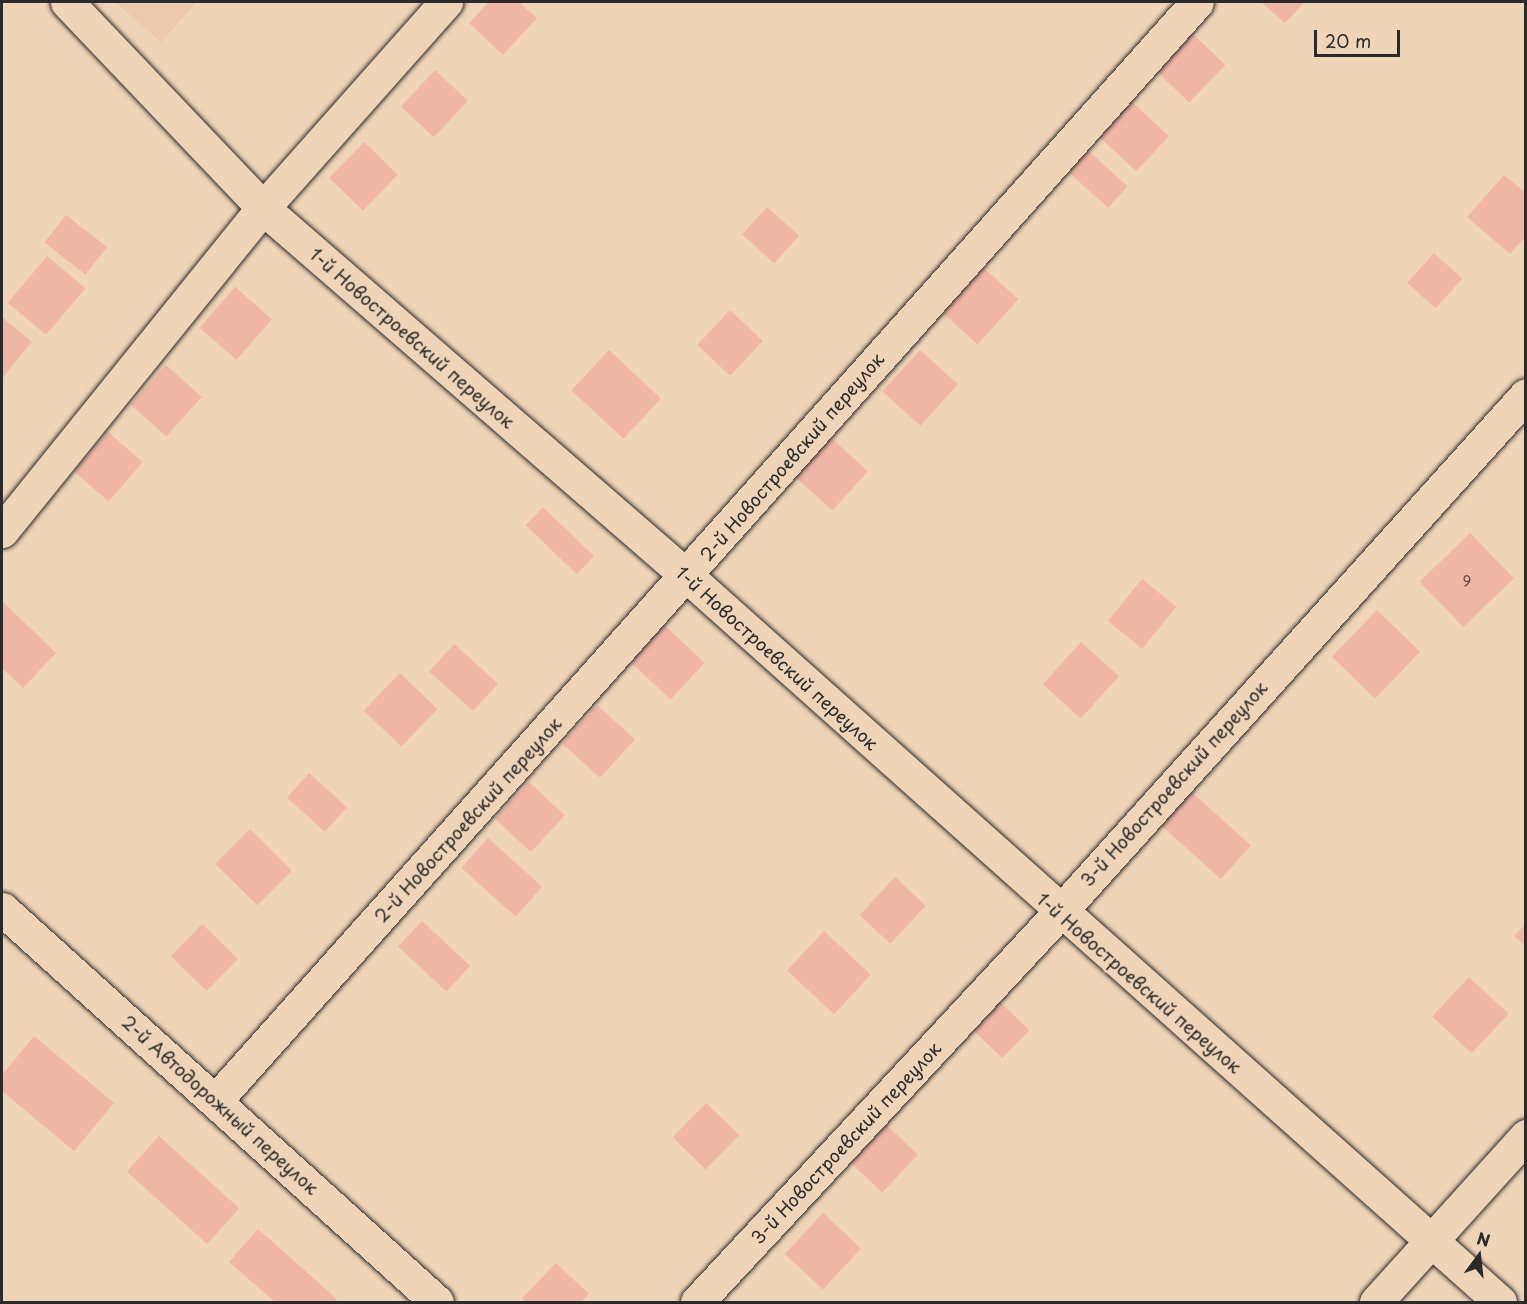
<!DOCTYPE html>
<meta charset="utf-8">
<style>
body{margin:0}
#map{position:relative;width:1527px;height:1304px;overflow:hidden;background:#f0d4b7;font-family:"Playpen Sans",sans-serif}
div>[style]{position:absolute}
.built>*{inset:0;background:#ecc8af}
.building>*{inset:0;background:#f0b7a6;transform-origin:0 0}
.roads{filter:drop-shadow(0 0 2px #2b2b2b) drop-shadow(0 0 2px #2b2b2b)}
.street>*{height:33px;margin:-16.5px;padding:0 16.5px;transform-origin:16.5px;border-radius:16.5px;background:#f0d4b7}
span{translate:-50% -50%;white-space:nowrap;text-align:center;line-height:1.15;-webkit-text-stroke:5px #f0d4b7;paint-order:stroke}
.number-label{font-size:15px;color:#5c4e4a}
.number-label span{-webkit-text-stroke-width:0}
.street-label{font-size:18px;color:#2b2b2b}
.frame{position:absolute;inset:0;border:3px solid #2b2b2b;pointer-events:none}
.north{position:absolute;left:1449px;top:1226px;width:60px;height:60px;-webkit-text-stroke:4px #f0d4b7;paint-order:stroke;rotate:15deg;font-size:16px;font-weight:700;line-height:24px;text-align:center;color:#2b2b2b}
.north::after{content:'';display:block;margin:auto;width:21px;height:27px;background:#2b2b2b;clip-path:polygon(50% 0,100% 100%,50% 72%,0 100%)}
.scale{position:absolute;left:1314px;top:30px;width:86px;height:27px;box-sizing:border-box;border:3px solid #2b2b2b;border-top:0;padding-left:8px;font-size:18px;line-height:21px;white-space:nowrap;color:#2b2b2b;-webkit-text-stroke:4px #f0d4b7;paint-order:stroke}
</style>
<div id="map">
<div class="built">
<i style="clip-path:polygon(115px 2px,197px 2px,161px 42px)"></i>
</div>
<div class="building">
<i style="clip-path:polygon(489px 2px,519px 2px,537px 18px,503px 55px,469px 23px)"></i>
<i style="clip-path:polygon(1261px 2px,1305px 2px,1285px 23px)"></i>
<i style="left:1190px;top:31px;width:49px;height:52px;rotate:44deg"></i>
<i style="left:435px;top:70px;width:45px;height:50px;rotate:43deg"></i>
<i style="left:1128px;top:98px;width:56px;height:48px;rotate:43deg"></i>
<i style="left:1074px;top:138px;width:72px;height:29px;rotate:42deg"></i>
<i style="left:364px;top:142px;width:47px;height:50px;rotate:44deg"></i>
<i style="clip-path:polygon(1504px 175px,1526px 193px,1526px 236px,1510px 254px,1467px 217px)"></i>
<i style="left:767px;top:207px;width:43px;height:37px;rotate:42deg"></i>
<i style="left:66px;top:215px;width:52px;height:35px;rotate:38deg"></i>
<i style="left:1434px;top:253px;width:38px;height:40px;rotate:42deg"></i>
<i style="left:47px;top:256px;width:50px;height:61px;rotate:40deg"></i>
<i style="left:976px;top:261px;width:57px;height:61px;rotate:42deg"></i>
<i style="left:235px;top:287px;width:49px;height:54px;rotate:41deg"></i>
<i style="left:730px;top:310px;width:45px;height:48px;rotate:43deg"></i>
<i style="clip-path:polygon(2px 317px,32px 342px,2px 378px)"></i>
<i style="left:609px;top:350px;width:71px;height:55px;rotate:43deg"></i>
<i style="left:920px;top:350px;width:51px;height:56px;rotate:42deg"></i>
<i style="left:166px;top:365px;width:48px;height:53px;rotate:42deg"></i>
<i style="left:108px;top:432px;width:46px;height:52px;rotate:41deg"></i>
<i style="left:830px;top:437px;width:51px;height:53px;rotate:42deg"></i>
<i style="left:543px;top:507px;width:71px;height:25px;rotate:44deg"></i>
<i style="left:1470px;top:533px;width:63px;height:70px;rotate:46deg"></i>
<i style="left:1142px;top:579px;width:44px;height:54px;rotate:39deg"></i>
<i style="clip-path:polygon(2px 601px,56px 653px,23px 688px,2px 668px)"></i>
<i style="left:1377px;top:610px;width:60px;height:65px;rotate:44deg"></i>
<i style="left:663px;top:624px;width:57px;height:50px;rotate:43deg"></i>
<i style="left:1081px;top:642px;width:51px;height:57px;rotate:42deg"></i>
<i style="left:454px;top:644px;width:59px;height:37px;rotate:42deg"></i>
<i style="left:400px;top:673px;width:52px;height:52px;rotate:44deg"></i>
<i style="left:597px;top:705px;width:51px;height:52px;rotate:42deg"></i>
<i style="left:309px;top:773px;width:51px;height:33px;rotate:42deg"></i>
<i style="left:529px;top:782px;width:49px;height:50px;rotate:43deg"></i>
<i style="left:1187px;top:788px;width:86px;height:45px;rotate:42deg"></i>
<i style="left:250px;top:829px;width:59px;height:49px;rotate:45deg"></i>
<i style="left:488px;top:838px;width:73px;height:40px;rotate:42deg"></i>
<i style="left:895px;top:877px;width:42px;height:52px;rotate:43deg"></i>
<i style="left:422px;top:921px;width:66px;height:35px;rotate:43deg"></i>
<i style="left:202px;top:924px;width:50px;height:45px;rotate:44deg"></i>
<i style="clip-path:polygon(1526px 924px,1526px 947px,1514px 936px)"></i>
<i style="left:824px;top:931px;width:64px;height:54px;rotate:43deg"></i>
<i style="left:1469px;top:977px;width:54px;height:54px;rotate:43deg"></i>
<i style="left:997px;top:999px;width:45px;height:39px;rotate:44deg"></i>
<i style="clip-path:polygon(34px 1036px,114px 1103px,74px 1151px,2px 1091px,2px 1075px)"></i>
<i style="left:706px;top:1103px;width:46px;height:48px;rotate:44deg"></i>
<i style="left:882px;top:1121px;width:49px;height:52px;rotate:43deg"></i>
<i style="left:159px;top:1136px;width:108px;height:48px;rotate:42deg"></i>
<i style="left:823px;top:1213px;width:52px;height:56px;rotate:43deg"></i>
<i style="clip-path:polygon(258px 1229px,337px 1299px,335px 1302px,275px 1302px,229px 1262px)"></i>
<i style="clip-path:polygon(556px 1263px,589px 1294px,581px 1302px,526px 1302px,522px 1298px)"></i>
</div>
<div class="roads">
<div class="street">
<i style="left:67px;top:2px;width:284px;rotate:46.4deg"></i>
<i style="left:263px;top:208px;width:561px;rotate:40.96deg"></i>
<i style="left:687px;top:576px;width:1090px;rotate:41.76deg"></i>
<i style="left:2px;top:531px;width:415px;rotate:-51.1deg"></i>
<i style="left:263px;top:208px;width:276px;rotate:-48.4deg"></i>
<i style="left:2px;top:909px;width:586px;rotate:42.1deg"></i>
<i style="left:216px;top:1100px;width:1472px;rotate:-48.22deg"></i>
<i style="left:697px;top:1302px;width:531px;rotate:-47.06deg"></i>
<i style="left:1059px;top:913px;width:697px;rotate:-47.96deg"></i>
<i style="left:1376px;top:1302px;width:224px;rotate:-47.9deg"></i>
</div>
</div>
<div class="number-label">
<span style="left:1467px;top:580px">9</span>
</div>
<div class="street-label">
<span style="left:412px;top:338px;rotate:41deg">1-й Новостроевский переулок</span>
<span style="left:792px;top:457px;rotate:-49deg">2-й Новостроевский переулок</span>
<span style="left:777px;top:658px;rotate:42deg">1-й Новостроевский переулок</span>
<span style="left:1174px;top:784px;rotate:-48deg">3-й Новостроевский переулок</span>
<span style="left:468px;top:820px;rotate:-48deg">2-й Новостроевский переулок</span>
<span style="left:1139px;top:983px;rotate:41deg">1-й Новостроевский переулок</span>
<span style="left:220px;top:1105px;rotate:42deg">2-й Автодорожный переулок</span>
<span style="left:846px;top:1143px;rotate:-47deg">3-й Новостроевский переулок</span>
</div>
<div class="frame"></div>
<div class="north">N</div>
<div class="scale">20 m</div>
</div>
